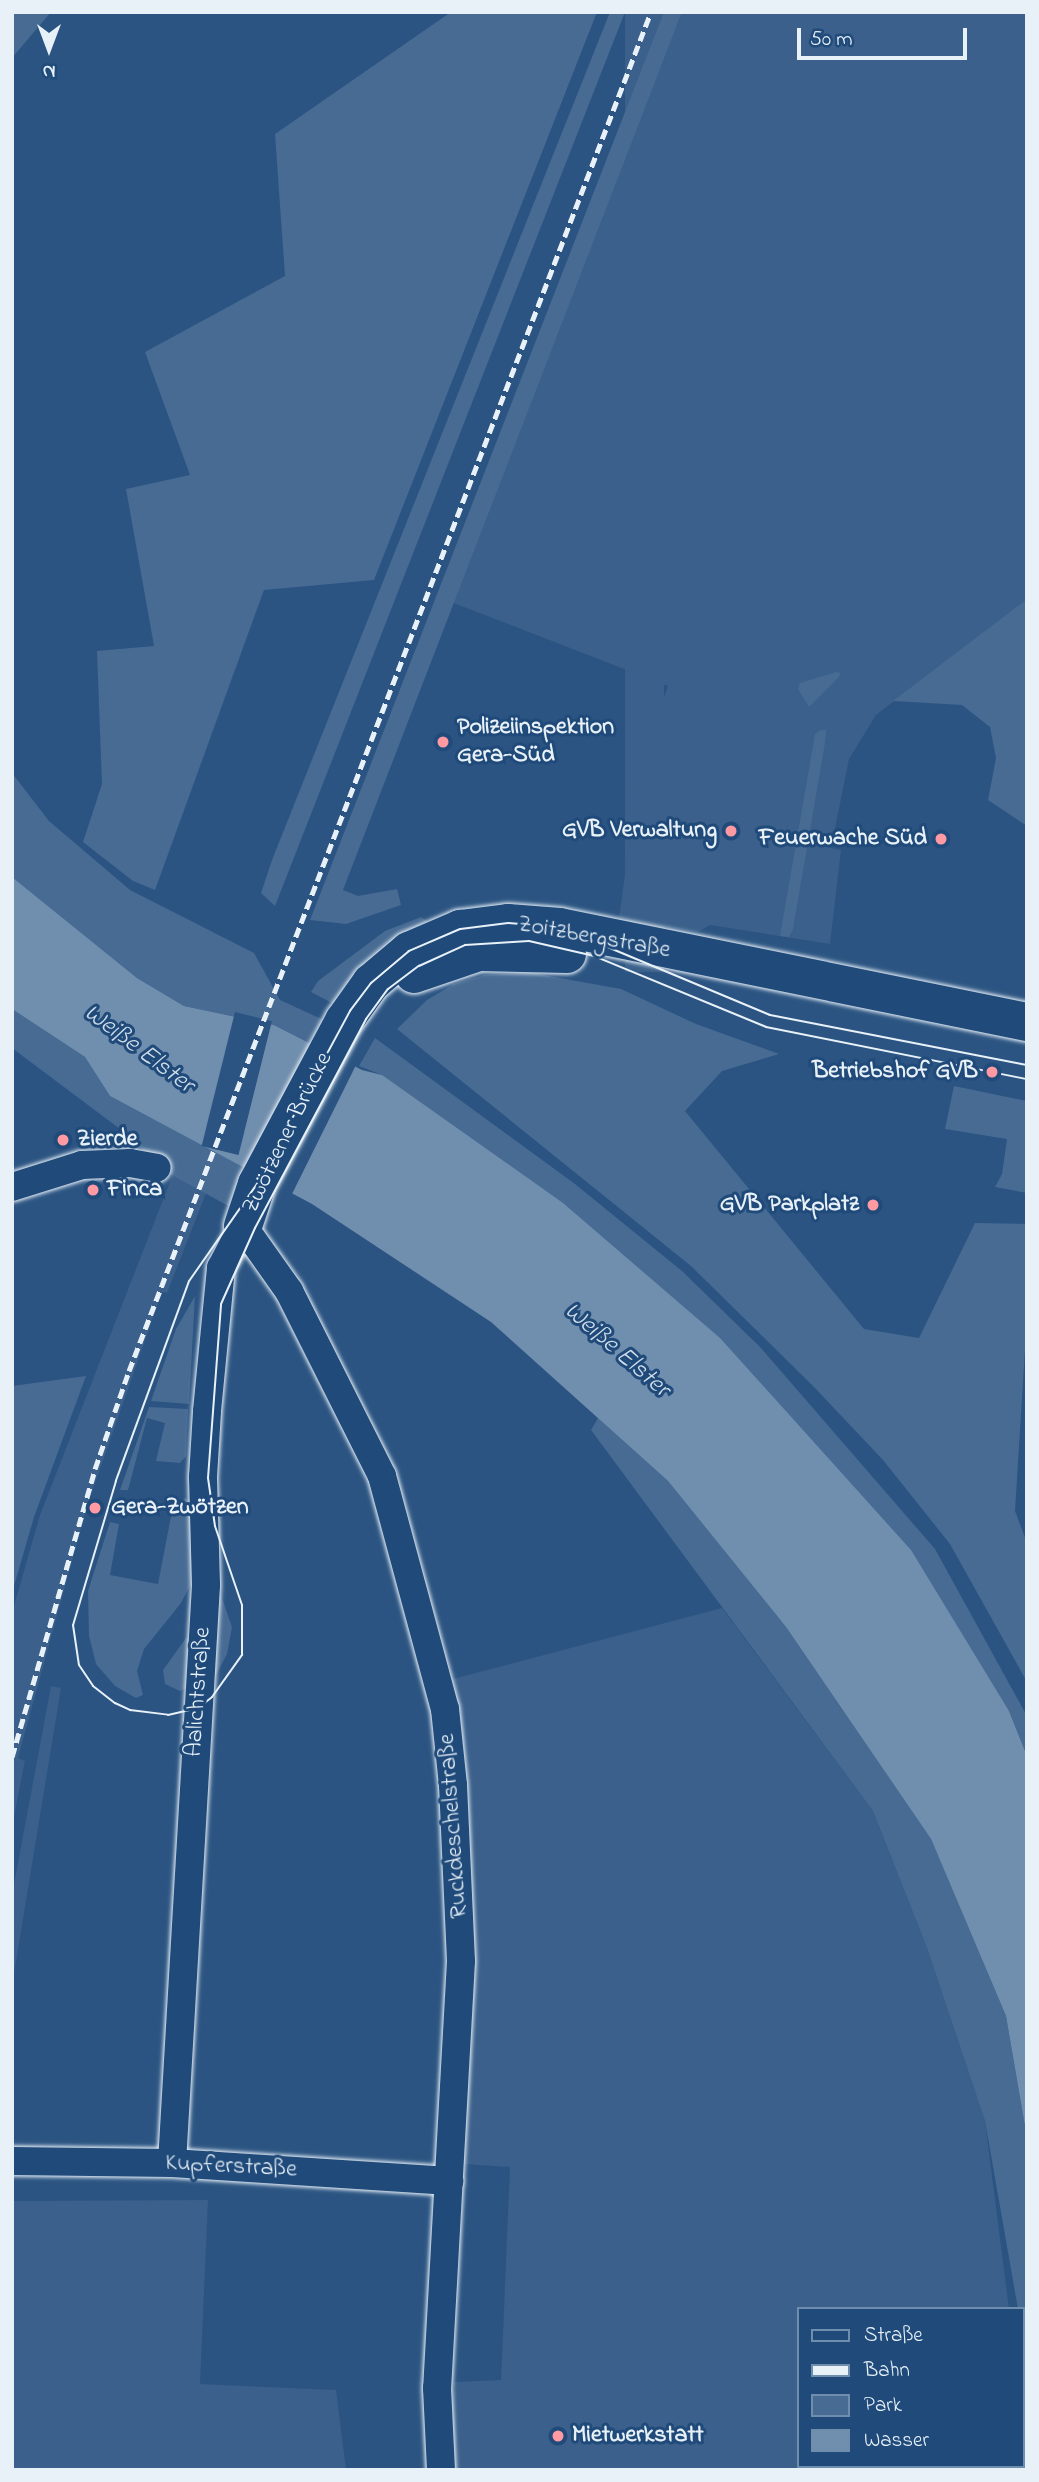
<!DOCTYPE html>
<meta charset="utf-8">
<style>
body{margin:0}
#map{position:relative;width:1039px;height:2482px;overflow:hidden;background:#2b5482;font-family:"Indie Flower",sans-serif}
div>[style]{position:absolute}
.built>*{inset:0;background:#3a608b;transform-origin:0 0}
.green>*{inset:0;background:#476b93}
.water>*{inset:0;background:#708ead}
.pier>*{inset:0;background:#2b5482;transform-origin:0 0}
.roads{filter:drop-shadow(0 0 2px #e8f1f8) drop-shadow(0 0 2px #e8f1f8)}
.street>*{height:28px;margin:-14px;padding:0 14px;transform-origin:14px;border-radius:14px;background:#1f4a7a}
.secondary>*{height:38px;margin:-19px;padding:0 19px;transform-origin:19px;border-radius:19px;background:#1f4a7a}
.tram>*{height:2px;margin:-1px;padding:0 1px;transform-origin:1px;border-radius:1px;background:#e8f1f8}
.rail>*{height:5px;margin-top:-2.5px;transform-origin:0;background:repeating-linear-gradient(90deg,#e8f1f8 0 10px,transparent 0 15px)}
.dots>*{width:19px;height:19px;translate:-50% -50%;box-sizing:border-box;border:4px solid #1f4a7a;border-radius:50%}
span{translate:-50% -50%;white-space:nowrap;text-align:center;line-height:1.15;-webkit-text-stroke:6px #1f4a7a;paint-order:stroke}
.poi-label{font-size:24px;color:#e8f1f8;font-weight:700}
.left{translate:0 -50%;text-align:left}
.right{translate:-100% -50%;text-align:right}
.street-label{font-size:24px;color:#e8f1f8}
.water-label{font-size:26px;color:#d0dde9;font-style:italic}
.frame{position:absolute;inset:0;border:14px solid #e8f1f8;pointer-events:none}
.legend{position:absolute;left:797px;top:2307px;width:228px;height:161px;box-sizing:border-box;background:#1f4a7a;border:2px solid #6f8dac;margin:0;padding:9px 12px;list-style:none;font-size:21px;color:#e8f1f8}
.legend li{display:flex;align-items:center;gap:14px;height:35px}
.legend b{width:35px;border:2px solid #6f8dac}
.north{position:absolute;left:14px;top:14px;width:70px;height:70px;-webkit-text-stroke:5px #1f4a7a;paint-order:stroke;rotate:180deg;font-size:19px;font-weight:700;line-height:28px;text-align:center;color:#e8f1f8}
.north::after{content:'';display:block;margin:auto;width:24px;height:32px;background:#e8f1f8;clip-path:polygon(50% 0,100% 100%,50% 72%,0 100%)}
.scale{position:absolute;left:797px;top:28px;width:170px;height:32px;box-sizing:border-box;border:4px solid #e8f1f8;border-top:0;padding-left:9px;font-size:21px;line-height:24px;white-space:nowrap;color:#e8f1f8;-webkit-text-stroke:5px #1f4a7a;paint-order:stroke}
</style>
<div id="map">
<div class="built">
<i style="left:625px;top:12px;width:39px;height:960px"></i>
<i style="clip-path:polygon(682px 12px,1027px 12px,1027px 599px,876px 715px,849px 759px,831px 848px,841px 850px,830px 944px,710px 925px,698px 932px,619px 918px,640px 765px,668px 686px,451px 602px)"></i>
<i style="clip-path:polygon(184px 1146px,219px 1160px,167px 1293px,162px 1292px,87px 1506px,18px 1758px,25px 1761px,12px 1826px,12px 1613px,40px 1515px)"></i>
<i style="clip-path:polygon(722px 1608px,873px 1811px,927px 1948px,985px 2121px,1009px 2309px,799px 2309px,799px 2466px,1023px 2466px,1023px 2421px,1027px 2470px,456px 2470px,451px 2436px,454px 2382px,501px 2380px,510px 2167px,463px 2164px,475px 1971px,467px 1820px,453px 1679px)"></i>
<i style="clip-path:polygon(51px 1686px,61px 1688px,12px 1986px,12px 1895px)"></i>
<i style="clip-path:polygon(208px 2200px,200px 2384px,336px 2390px,346px 2470px,12px 2470px,12px 2201px)"></i>
</div>
<div class="green">
<i style="clip-path:polygon(12px 12px,51px 12px,12px 58px)"></i>
<i style="clip-path:polygon(451px 12px,597px 12px,374px 580px,264px 590px,155px 890px,133px 881px,83px 842px,102px 784px,97px 651px,154px 646px,126px 489px,190px 475px,145px 352px,285px 276px,275px 134px)"></i>
<i style="clip-path:polygon(610px 12px,625px 12px,275px 906px,261px 893px,272px 860px)"></i>
<i style="clip-path:polygon(664px 12px,682px 12px,343px 890px,358px 896px,397px 889px,401px 905px,346px 924px,310px 920px)"></i>
<i style="clip-path:polygon(1027px 599px,1027px 826px,988px 800px,996px 758px,990px 727px,962px 705px,893px 701px)"></i>
<i style="clip-path:polygon(836px 672px,841px 673px,839px 677px,809px 707px,798px 689px,800px 683px)"></i>
<i style="clip-path:polygon(821px 730px,826px 730px,825px 743px,793px 929px,789px 937px,780px 936px,815px 734px)"></i>
<i style="clip-path:polygon(12px 773px,49px 821px,130px 890px,254px 953px,280px 1000px,328px 1022px,315px 1046px,274px 1025px,184px 1006px,137px 978px,12px 877px)"></i>
<i style="clip-path:polygon(421px 917px,430px 923px,338px 1006px,311px 992px,318px 981px,385px 931px)"></i>
<i style="clip-path:polygon(532px 973px,621px 989px,696px 1024px,779px 1054px,722px 1071px,685px 1111px,864px 1329px,919px 1338px,975px 1223px,1027px 1224px,1027px 1317px,1015px 1511px,1027px 1543px,1027px 1682px,950px 1544px,883px 1460px,814px 1387px,691px 1266px,397px 1029px,427px 1000px,454px 984px,484px 975px)"></i>
<i style="clip-path:polygon(12px 1009px,85px 1057px,110px 1096px,252px 1170px,232px 1208px,170px 1174px,120px 1129px,12px 1048px)"></i>
<i style="clip-path:polygon(375px 1038px,575px 1184px,682px 1271px,760px 1347px,935px 1549px,1027px 1716px,1027px 1756px,1009px 1711px,382px 1075px,359px 1066px)"></i>
<i style="clip-path:polygon(954px 1086px,1027px 1101px,1027px 1193px,995px 1187px,1002px 1174px,1007px 1139px,945px 1129px)"></i>
<i style="clip-path:polygon(195px 1296px,189px 1404px,151px 1401px,176px 1329px)"></i>
<i style="clip-path:polygon(86px 1376px,34px 1517px,12px 1593px,12px 1386px)"></i>
<i style="clip-path:polygon(149px 1407px,188px 1409px,186px 1456px,180px 1463px,156px 1461px,165px 1423px,147px 1418px,128px 1490px,120px 1490px)"></i>
<i style="clip-path:polygon(598px 1418px,668px 1481px,786px 1627px,931px 1839px,1006px 2016px,1027px 2138px,1027px 2407px,1023px 2309px,1018px 2309px,985px 2121px,927px 1948px,873px 1811px,591px 1430px)"></i>
<i style="clip-path:polygon(185px 1498px,192px 1502px,193px 1580px,181px 1603px,144px 1649px,137px 1671px,143px 1695px,136px 1698px,115px 1686px,96px 1664px,89px 1636px,88px 1591px,110px 1522px,119px 1524px,110px 1575px,158px 1584px,172px 1511px)"></i>
<i style="clip-path:polygon(218px 1587px,232px 1627px,227px 1654px,216px 1675px,212px 1675px)"></i>
<i style="clip-path:polygon(186px 1638px,190px 1638px,188px 1687px,180px 1691px,165px 1684px,163px 1670px)"></i>
</div>
<div class="water">
<i style="clip-path:polygon(12px 877px,137px 978px,184px 1006px,274px 1025px,362px 1070px,382px 1075px,563px 1203px,720px 1338px,911px 1550px,1009px 1711px,1027px 1756px,1027px 2138px,1006px 2016px,931px 1839px,786px 1627px,668px 1481px,491px 1322px,312px 1204px,110px 1096px,85px 1057px,12px 1009px)"></i>
</div>
<div class="pier">
<i style="left:235px;top:1012px;width:38px;height:138px;rotate:14deg"></i>
<i style="clip-path:polygon(317px 1043px,357px 1063px,291px 1196px,245px 1172px)"></i>
</div>
<div class="roads">
<div class="street">
<i style="left:12px;top:1187px;width:73px;rotate:-17.4deg"></i>
<i style="left:82px;top:1165px;width:48px;rotate:-2.4deg"></i>
<i style="left:130px;top:1163px;width:27px;rotate:10deg"></i>
<i style="left:12px;top:2161px;width:160px;rotate:0.7deg"></i>
<i style="left:172px;top:2163px;width:278px;rotate:3.7deg"></i>
<i style="left:172px;top:2163px;width:579px;rotate:-86.63deg"></i>
<i style="left:206px;top:1585px;width:108px;rotate:-91.6deg"></i>
<i style="left:203px;top:1477px;width:66px;rotate:-86.5deg"></i>
<i style="left:207px;top:1411px;width:144px;rotate:-84.4deg"></i>
<i style="left:221px;top:1268px;width:47px;rotate:-62.4deg"></i>
<i style="left:243px;top:1226px;width:80px;rotate:54.7deg"></i>
<i style="left:289px;top:1291px;width:207px;rotate:63.3deg"></i>
<i style="left:382px;top:1476px;width:241px;rotate:74.9deg"></i>
<i style="left:445px;top:1709px;width:76px;rotate:84deg"></i>
<i style="left:453px;top:1785px;width:176px;rotate:87.4deg"></i>
<i style="left:461px;top:1961px;width:428px;rotate:93.2deg"></i>
<i style="left:437px;top:2388px;width:82px;rotate:87.2deg"></i>
</div>
<div class="secondary">
<i style="left:414px;top:974px;width:69px;rotate:-18.7deg"></i>
<i style="left:479px;top:952px;width:88px;rotate:1.3deg"></i>
<i style="left:243px;top:1226px;width:44px;rotate:-71.6deg"></i>
<i style="left:257px;top:1184px;width:185px;rotate:-61.9deg"></i>
<i style="left:344px;top:1021px;width:47px;rotate:-54.6deg"></i>
<i style="left:371px;top:983px;width:50px;rotate:-40.1deg"></i>
<i style="left:409px;top:951px;width:56px;rotate:-23.3deg"></i>
<i style="left:460px;top:929px;width:48px;rotate:-7.1deg"></i>
<i style="left:508px;top:923px;width:52px;rotate:4.4deg"></i>
<i style="left:560px;top:927px;width:477px;rotate:11.5deg"></i>
</div>
</div>
<div class="tram">
<i style="left:1027px;top:1065px;width:262px;rotate:-169deg"></i>
<i style="left:770px;top:1015px;width:228px;rotate:-157.3deg"></i>
<i style="left:560px;top:927px;width:52px;rotate:-175.6deg"></i>
<i style="left:508px;top:923px;width:48px;rotate:172.9deg"></i>
<i style="left:460px;top:929px;width:56px;rotate:156.7deg"></i>
<i style="left:409px;top:951px;width:50px;rotate:139.9deg"></i>
<i style="left:371px;top:983px;width:35px;rotate:127deg"></i>
<i style="left:350px;top:1011px;width:196px;rotate:118.3deg"></i>
<i style="left:257px;top:1184px;width:118px;rotate:125deg"></i>
<i style="left:189px;top:1281px;width:213px;rotate:110.1deg"></i>
<i style="left:116px;top:1481px;width:150px;rotate:106.6deg"></i>
<i style="left:73px;top:1625px;width:40px;rotate:81.5deg"></i>
<i style="left:79px;top:1665px;width:25px;rotate:56deg"></i>
<i style="left:93px;top:1686px;width:28px;rotate:38deg"></i>
<i style="left:115px;top:1703px;width:17px;rotate:25deg"></i>
<i style="left:130px;top:1710px;width:38px;rotate:7deg"></i>
<i style="left:168px;top:1715px;width:31px;rotate:-13deg"></i>
<i style="left:198px;top:1708px;width:18px;rotate:-38deg"></i>
<i style="left:212px;top:1697px;width:52px;rotate:-54.5deg"></i>
<i style="left:242px;top:1655px;width:50px;rotate:-90deg"></i>
<i style="left:242px;top:1605px;width:83px;rotate:-108.9deg"></i>
<i style="left:215px;top:1526px;width:49px;rotate:-98.3deg"></i>
<i style="left:208px;top:1478px;width:174px;rotate:-85.7deg"></i>
<i style="left:221px;top:1304px;width:83px;rotate:-65.9deg"></i>
<i style="left:255px;top:1228px;width:237px;rotate:-62deg"></i>
<i style="left:366px;top:1019px;width:37px;rotate:-54deg"></i>
<i style="left:388px;top:989px;width:39px;rotate:-37deg"></i>
<i style="left:419px;top:966px;width:51px;rotate:-24.5deg"></i>
<i style="left:465px;top:945px;width:64px;rotate:-3.6deg"></i>
<i style="left:529px;top:941px;width:67px;rotate:13deg"></i>
<i style="left:594px;top:956px;width:186px;rotate:22.4deg"></i>
<i style="left:766px;top:1027px;width:266px;rotate:11.3deg"></i>
</div>
<div class="rail">
<i style="left:12px;top:1757px;width:300px;rotate:-73.9deg"></i>
<i style="left:95px;top:1469px;width:104px;rotate:-70.9deg"></i>
<i style="left:129px;top:1371px;width:1456px;rotate:-68.99deg"></i>
</div>
<div class="dots">
<i style="left:443px;top:742px;background:#ff9aa2"></i>
<i style="left:731px;top:831px;background:#ff9aa2"></i>
<i style="left:941px;top:839px;background:#ff9aa2"></i>
<i style="left:992px;top:1072px;background:#ff9aa2"></i>
<i style="left:63px;top:1140px;background:#ff9aa2"></i>
<i style="left:93px;top:1190px;background:#ff9aa2"></i>
<i style="left:873px;top:1205px;background:#ff9aa2"></i>
<i style="left:95px;top:1508px;background:#ff9aa2"></i>
<i style="left:558px;top:2436px;background:#ff9aa2"></i>
</div>
<div class="poi-label">
<span class="left" style="left:457px;top:742px">Polizeiinspektion<br>Gera-Süd</span>
<span class="right" style="left:717px;top:831px">GVB Verwaltung</span>
<span class="right" style="left:927px;top:839px">Feuerwache Süd</span>
<span class="right" style="left:978px;top:1072px">Betriebshof GVB</span>
<span class="left" style="left:77px;top:1140px">Zierde</span>
<span class="left" style="left:107px;top:1190px">Finca</span>
<span class="right" style="left:859px;top:1205px">GVB Parkplatz</span>
<span class="left" style="left:111px;top:1508px">Gera-Zwötzen</span>
<span class="left" style="left:572px;top:2436px">Mietwerkstatt</span>
</div>
<div class="street-label">
<span style="left:594px;top:938px;rotate:10deg">Zoitzbergstraße</span>
<span style="left:288px;top:1133px;rotate:-64deg">Zwötzener Brücke</span>
<span style="left:199px;top:1692px;rotate:-86deg">Aalichtstraße</span>
<span style="left:454px;top:1826px;rotate:-94deg">Ruckdeschelstraße</span>
<span style="left:231px;top:2167px;rotate:3deg">Kupferstraße</span>
</div>
<div class="water-label">
<span style="left:138px;top:1050px;rotate:37deg">Weiße Elster</span>
<span style="left:616px;top:1351px;rotate:41deg">Weiße Elster</span>
</div>
<div class="frame"></div>
<ul class="legend">
<li><b style="height:9px;background:#1f4a7a"></b>Straße</li>
<li><b style="height:9px;background:#e8f1f8"></b>Bahn</li>
<li><b style="height:19px;background:#476b93"></b>Park</li>
<li><b style="height:19px;background:#708ead"></b>Wasser</li>
</ul>
<div class="north">N</div>
<div class="scale">50 m</div>
</div>
